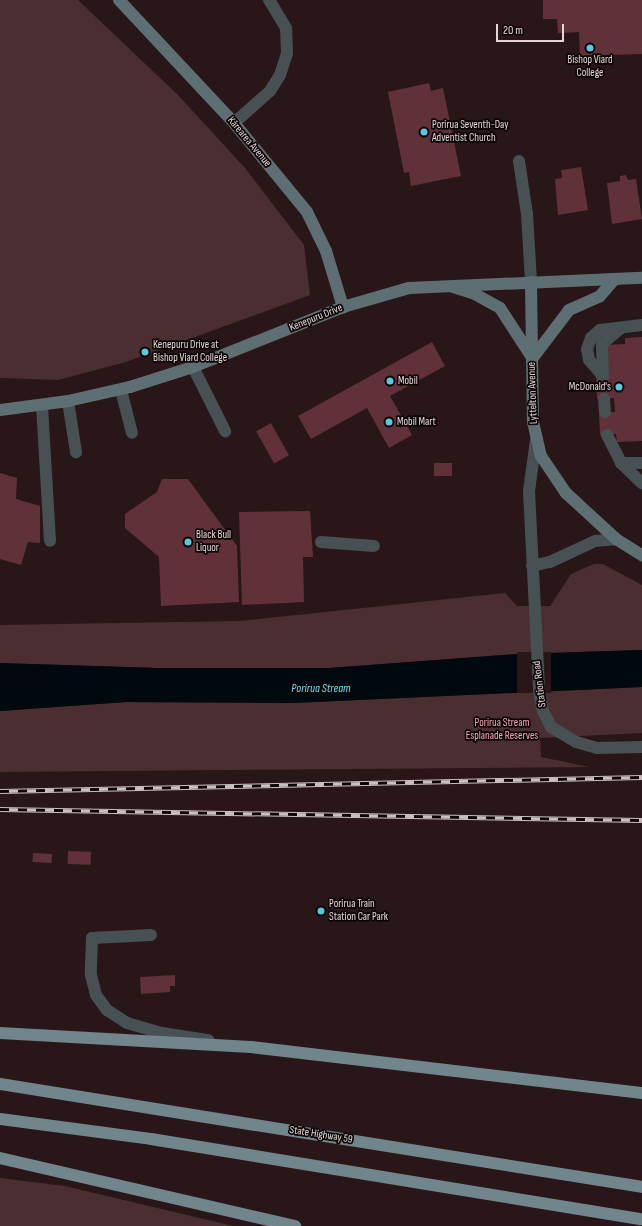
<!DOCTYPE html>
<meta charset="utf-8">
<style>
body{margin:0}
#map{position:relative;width:642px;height:1226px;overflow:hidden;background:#291619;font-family:"Sofia Sans Condensed",sans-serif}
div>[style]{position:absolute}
.green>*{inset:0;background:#4b2e32}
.water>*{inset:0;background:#00090d}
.pier>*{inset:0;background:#291619;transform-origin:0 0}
.building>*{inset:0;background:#603139;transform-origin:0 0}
.lane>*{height:12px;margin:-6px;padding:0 6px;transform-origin:6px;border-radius:6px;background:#475154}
.secondary>*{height:12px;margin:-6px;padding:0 6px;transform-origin:6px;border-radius:6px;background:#5e6f73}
.primary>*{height:12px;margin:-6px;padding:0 6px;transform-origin:6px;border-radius:6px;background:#70868c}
.rail>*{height:4.5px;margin-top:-2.25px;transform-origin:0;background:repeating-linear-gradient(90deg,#0c0506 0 9px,#ccbdc0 0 18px);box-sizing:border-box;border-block:1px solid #ccbdc0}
.dots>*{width:11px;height:11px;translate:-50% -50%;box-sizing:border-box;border:2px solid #0c0506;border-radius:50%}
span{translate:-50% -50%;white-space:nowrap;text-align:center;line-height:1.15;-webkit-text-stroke:3.5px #0c0506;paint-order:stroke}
.poi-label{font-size:11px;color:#e4d6d8}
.left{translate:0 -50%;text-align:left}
.right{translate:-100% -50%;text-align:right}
.street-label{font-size:11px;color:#e4d6d8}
.park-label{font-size:11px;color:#fca9b6}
.water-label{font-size:12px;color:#7adef4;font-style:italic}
.scale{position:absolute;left:496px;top:24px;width:68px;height:18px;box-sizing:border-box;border:2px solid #e4d6d8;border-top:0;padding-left:5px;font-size:12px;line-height:14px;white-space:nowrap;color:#e4d6d8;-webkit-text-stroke:3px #0c0506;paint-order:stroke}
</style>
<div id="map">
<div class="green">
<i style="clip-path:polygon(0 0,78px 0,178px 95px,245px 168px,304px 245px,310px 295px,126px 362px,58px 380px,0 378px)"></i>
<i style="clip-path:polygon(594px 564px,603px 564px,642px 585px,642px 650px,517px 654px,329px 668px,156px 668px,0 663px,0 625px,239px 621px,505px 593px,517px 606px,550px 606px,571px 574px)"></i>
<i style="clip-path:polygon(642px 687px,642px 733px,540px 738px,541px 757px,589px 767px,0 772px,0 711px,126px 702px,293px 703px)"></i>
<i style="clip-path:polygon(0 1178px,65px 1186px,233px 1226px,0 1226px)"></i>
</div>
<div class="water">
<i style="clip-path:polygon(642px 650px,642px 687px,293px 703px,126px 702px,0 711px,0 663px,156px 668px,329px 668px,517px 654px)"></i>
</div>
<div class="pier">
<i style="left:517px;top:652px;width:34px;height:41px"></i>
</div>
<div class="building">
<i style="clip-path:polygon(543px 0,642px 0,642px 54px,580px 56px,579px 32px,558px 33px,557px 19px,543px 19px)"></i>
<i style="clip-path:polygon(429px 83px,431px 91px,443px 88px,461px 176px,411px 186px,409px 172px,404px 173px,388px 92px)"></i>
<i style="clip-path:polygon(581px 167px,588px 210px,558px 215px,555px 179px,562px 178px,561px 170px)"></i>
<i style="clip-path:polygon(626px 175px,628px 180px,636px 179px,642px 219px,612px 224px,607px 183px,620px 181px,620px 176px)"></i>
<i style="clip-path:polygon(642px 337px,642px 441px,617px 442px,616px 434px,600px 435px,599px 413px,615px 412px,614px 398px,597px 399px,596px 376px,605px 345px,625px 344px,625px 338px)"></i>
<i style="clip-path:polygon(432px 342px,445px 366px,390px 396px,412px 435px,389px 448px,367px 408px,311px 439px,298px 416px)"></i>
<i style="left:271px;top:423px;width:37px;height:17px;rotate:61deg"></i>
<i style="left:452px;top:463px;width:13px;height:18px;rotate:90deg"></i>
<i style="clip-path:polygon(0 473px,17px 478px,16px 499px,40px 506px,40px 543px,28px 542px,21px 565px,0 559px)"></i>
<i style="clip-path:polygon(162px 479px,188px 479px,237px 546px,239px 602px,161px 606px,159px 557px,125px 528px,125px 514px,157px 492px)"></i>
<i style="clip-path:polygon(310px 511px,313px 557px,303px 557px,304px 602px,242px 605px,239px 512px)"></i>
<i style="left:68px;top:851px;width:23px;height:13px;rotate:2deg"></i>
<i style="left:33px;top:853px;width:19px;height:9px;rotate:3deg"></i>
<i style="clip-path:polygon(175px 975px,175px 986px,170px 986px,170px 992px,141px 994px,140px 977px)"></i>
</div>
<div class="lane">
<i style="left:234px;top:123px;width:48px;rotate:-41.6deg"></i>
<i style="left:270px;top:91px;width:19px;rotate:-58deg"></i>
<i style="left:280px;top:75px;width:22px;rotate:-72deg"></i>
<i style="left:287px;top:54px;width:26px;rotate:-92deg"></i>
<i style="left:286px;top:28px;width:33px;rotate:-121deg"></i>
<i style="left:519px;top:161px;width:54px;rotate:81.4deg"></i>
<i style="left:527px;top:214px;width:68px;rotate:86.6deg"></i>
<i style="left:193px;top:367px;width:72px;rotate:63.4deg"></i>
<i style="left:603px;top:376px;width:21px;rotate:-131deg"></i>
<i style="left:589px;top:360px;width:11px;rotate:-100deg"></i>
<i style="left:587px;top:349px;width:12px;rotate:-70deg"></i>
<i style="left:591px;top:338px;width:12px;rotate:-42deg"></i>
<i style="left:600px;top:330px;width:42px;rotate:-6.8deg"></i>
<i style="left:603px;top:376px;width:32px;rotate:-92deg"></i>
<i style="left:602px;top:344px;width:25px;rotate:-40deg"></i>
<i style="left:121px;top:390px;width:44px;rotate:75.7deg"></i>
<i style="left:604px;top:399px;width:13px;rotate:86deg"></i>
<i style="left:68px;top:401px;width:52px;rotate:81.1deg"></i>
<i style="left:42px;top:406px;width:135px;rotate:86.6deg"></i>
<i style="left:607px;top:435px;width:31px;rotate:63deg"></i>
<i style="left:621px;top:463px;width:29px;rotate:44deg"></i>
<i style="left:536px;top:440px;width:51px;rotate:97.8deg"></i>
<i style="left:529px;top:491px;width:200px;rotate:87.1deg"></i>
<i style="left:539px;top:691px;width:20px;rotate:79deg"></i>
<i style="left:543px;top:711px;width:18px;rotate:63deg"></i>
<i style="left:551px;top:727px;width:29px;rotate:31deg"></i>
<i style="left:576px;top:742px;width:22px;rotate:16deg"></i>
<i style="left:597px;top:748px;width:45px;rotate:-1.3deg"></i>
<i style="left:621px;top:463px;width:21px"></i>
<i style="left:321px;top:542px;width:53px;rotate:4.3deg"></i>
<i style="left:532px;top:566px;width:18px;rotate:-13deg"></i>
<i style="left:550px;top:562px;width:50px;rotate:-25deg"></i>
<i style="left:595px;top:541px;width:21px;rotate:-5deg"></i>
<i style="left:151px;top:935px;width:59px;rotate:177.1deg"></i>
<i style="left:92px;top:938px;width:37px;rotate:92deg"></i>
<i style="left:91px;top:975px;width:21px;rotate:76deg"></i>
<i style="left:96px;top:995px;width:19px;rotate:54deg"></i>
<i style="left:107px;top:1010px;width:24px;rotate:33deg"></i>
<i style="left:127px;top:1023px;width:36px;rotate:16deg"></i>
<i style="left:162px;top:1033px;width:47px;rotate:8.7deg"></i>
</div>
<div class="secondary">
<i style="left:119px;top:0;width:168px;rotate:46.9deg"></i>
<i style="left:234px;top:123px;width:115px;rotate:50.6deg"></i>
<i style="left:307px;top:212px;width:43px;rotate:64deg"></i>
<i style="left:326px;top:251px;width:59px;rotate:73.1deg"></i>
<i style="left:531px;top:282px;width:140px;rotate:89.2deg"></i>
<i style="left:533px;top:422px;width:35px;rotate:77deg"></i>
<i style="left:541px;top:456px;width:45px;rotate:56deg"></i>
<i style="left:566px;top:493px;width:68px;rotate:42.6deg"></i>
<i style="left:616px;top:539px;width:31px;rotate:32deg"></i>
<i style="left:453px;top:287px;width:21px;rotate:17deg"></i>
<i style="left:473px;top:293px;width:31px;rotate:29deg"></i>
<i style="left:500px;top:308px;width:57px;rotate:57.1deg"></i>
<i style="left:532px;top:359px;width:61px;rotate:-52.9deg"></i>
<i style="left:569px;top:310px;width:34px;rotate:-24deg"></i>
<i style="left:600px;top:296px;width:21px;rotate:-49deg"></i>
<i style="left:0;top:410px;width:69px;rotate:-7.5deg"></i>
<i style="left:68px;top:401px;width:64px;rotate:-12.7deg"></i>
<i style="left:130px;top:387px;width:66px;rotate:-17.6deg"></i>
<i style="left:193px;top:367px;width:162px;rotate:-21.8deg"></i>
<i style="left:343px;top:307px;width:69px;rotate:-16.1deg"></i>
<i style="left:409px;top:288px;width:233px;rotate:-2.5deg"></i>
</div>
<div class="primary">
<i style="left:0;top:1033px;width:251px;rotate:3.2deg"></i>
<i style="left:251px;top:1047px;width:394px;rotate:6.7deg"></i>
<i style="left:0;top:1084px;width:650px;rotate:9.11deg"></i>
<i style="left:0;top:1119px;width:152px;rotate:7.5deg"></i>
<i style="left:151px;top:1139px;width:497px;rotate:9.3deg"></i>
<i style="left:0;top:1158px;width:303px;rotate:13deg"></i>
</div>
<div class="rail">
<i style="left:0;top:791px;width:642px;rotate:-1.25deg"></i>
<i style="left:0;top:809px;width:642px;rotate:0.98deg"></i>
</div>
<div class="dots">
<i style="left:590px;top:48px;background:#56c9e1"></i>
<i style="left:424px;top:132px;background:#56c9e1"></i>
<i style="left:145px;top:352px;background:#56c9e1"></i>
<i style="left:390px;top:381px;background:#56c9e1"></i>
<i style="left:619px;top:387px;background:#56c9e1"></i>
<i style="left:389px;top:422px;background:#56c9e1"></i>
<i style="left:188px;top:542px;background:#56c9e1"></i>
<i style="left:321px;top:911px;background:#56c9e1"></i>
</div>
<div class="poi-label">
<span style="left:590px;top:67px">Bishop Viard<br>College</span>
<span class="left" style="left:432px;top:132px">Porirua Seventh-Day<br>Adventist Church</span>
<span class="left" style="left:153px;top:352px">Kenepuru Drive at<br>Bishop Viard College</span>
<span class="left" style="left:398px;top:381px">Mobil</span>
<span class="right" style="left:611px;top:387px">McDonald's</span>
<span class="left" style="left:397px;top:422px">Mobil Mart</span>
<span class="left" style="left:196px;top:542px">Black Bull<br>Liquor</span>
<span class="left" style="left:329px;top:911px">Porirua Train<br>Station Car Park</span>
</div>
<div class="street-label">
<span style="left:249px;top:142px;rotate:50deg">Kārearea Avenue</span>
<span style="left:316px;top:318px;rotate:-22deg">Kenepuru Drive</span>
<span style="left:533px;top:393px;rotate:-92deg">Lyttelton Avenue</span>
<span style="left:540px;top:684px;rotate:-97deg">Station Road</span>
<span style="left:321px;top:1135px;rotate:9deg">State Highway 59</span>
</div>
<div class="park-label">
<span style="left:502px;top:730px">Porirua Stream<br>Esplanade Reserves</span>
</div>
<div class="water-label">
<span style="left:321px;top:689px">Porirua Stream</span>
</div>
<div class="scale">20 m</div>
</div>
